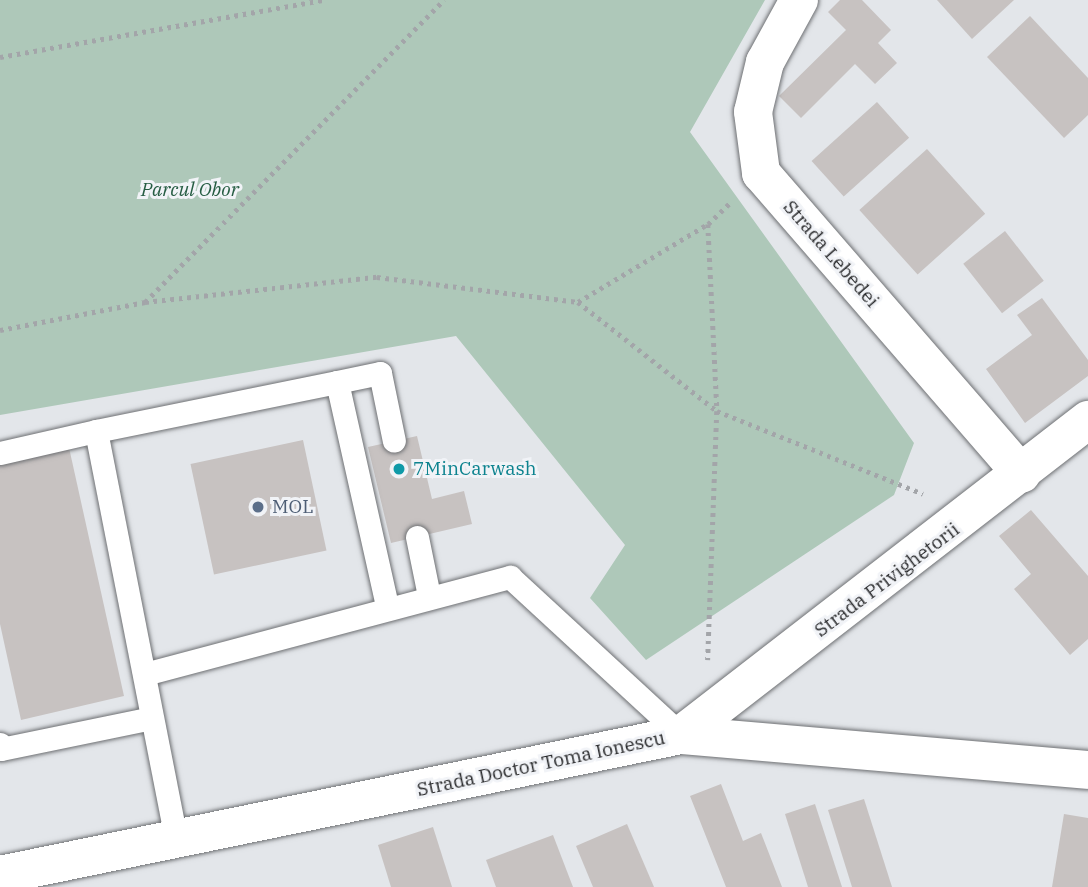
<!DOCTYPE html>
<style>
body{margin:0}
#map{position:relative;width:1088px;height:887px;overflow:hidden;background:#e3e6ea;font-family:"IBM Plex Serif",serif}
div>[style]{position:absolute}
.green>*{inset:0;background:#aec8b9}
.building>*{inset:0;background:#c7c2c1;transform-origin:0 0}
.path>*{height:4.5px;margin-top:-2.25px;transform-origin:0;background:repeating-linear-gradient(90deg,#a3a5a9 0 3.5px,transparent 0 8.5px)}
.roads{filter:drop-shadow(0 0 2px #6e7073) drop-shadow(0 0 2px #6e7073)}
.service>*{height:23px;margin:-11.5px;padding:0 11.5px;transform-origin:11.5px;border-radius:11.5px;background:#fff}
.minor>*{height:38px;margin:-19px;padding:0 19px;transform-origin:19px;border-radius:19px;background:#fff}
.dots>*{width:19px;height:19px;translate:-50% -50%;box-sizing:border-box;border:4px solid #f1f3f7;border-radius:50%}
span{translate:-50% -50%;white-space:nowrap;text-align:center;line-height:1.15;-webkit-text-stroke:6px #f1f3f7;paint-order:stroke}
.park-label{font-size:19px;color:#265d43;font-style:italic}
.street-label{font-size:19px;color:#28292b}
.culture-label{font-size:19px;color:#0d838f}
.left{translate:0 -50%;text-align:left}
.service-label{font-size:19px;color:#4e5e75}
</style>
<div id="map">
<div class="green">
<i style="clip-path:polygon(0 0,765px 0,690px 132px,914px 443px,894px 495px,646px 660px,590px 598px,625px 545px,456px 336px,0 415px)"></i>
</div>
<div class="building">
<i style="clip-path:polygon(840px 0,862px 0,891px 30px,878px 43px,897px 63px,875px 84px,855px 64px,801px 118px,779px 96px,846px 30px,828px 12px)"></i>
<i style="clip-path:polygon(937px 0,1014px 0,972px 39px)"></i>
<i style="clip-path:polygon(1030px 16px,1088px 78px,1088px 115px,1064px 138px,987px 57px)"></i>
<i style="left:877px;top:102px;width:48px;height:88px;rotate:48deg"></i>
<i style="left:927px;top:149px;width:87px;height:91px;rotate:48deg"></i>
<i style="left:1005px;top:231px;width:63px;height:53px;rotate:52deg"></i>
<i style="clip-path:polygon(1042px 298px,1088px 360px,1088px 376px,1025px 423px,986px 369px,1032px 335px,1017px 315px)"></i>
<i style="clip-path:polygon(66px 434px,124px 696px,21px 720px,0 624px,0 449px)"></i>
<i style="clip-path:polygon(417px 436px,432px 499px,464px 491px,472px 524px,391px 543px,368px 447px)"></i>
<i style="left:303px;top:440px;width:113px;height:115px;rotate:78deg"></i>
<i style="clip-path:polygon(1031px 510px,1088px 576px,1088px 639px,1070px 655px,1014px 589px,1031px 574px,999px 536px)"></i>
<i style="clip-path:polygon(721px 784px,743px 841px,761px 833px,782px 887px,726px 887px,690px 796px)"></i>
<i style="clip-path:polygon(864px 799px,892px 887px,852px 887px,828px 810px)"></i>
<i style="clip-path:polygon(815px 804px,842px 887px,808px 887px,785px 814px)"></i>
<i style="clip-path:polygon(1064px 814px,1088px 818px,1088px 887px,1052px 887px)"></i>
<i style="clip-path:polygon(627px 824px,654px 887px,593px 887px,576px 846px)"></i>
<i style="clip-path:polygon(433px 827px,452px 887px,391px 887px,378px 845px)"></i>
<i style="clip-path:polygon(553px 835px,573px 887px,496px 887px,486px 860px)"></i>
</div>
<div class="path">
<i style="left:0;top:57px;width:329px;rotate:-10deg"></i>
<i style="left:708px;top:224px;width:187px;rotate:87.2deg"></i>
<i style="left:717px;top:411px;width:249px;rotate:92.1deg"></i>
<i style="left:145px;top:302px;width:425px;rotate:-45.3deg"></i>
<i style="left:578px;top:302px;width:177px;rotate:38.1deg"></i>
<i style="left:717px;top:411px;width:222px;rotate:21.9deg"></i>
<i style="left:0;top:330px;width:148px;rotate:-10.9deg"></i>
<i style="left:145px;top:302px;width:233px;rotate:-6.2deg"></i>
<i style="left:377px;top:277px;width:203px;rotate:7.1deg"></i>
<i style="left:578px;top:302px;width:152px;rotate:-31deg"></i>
<i style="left:708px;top:224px;width:30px;rotate:-44deg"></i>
</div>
<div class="roads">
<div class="service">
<i style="left:337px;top:382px;width:44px;rotate:-11.8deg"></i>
<i style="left:380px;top:373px;width:69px;rotate:78.4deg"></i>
<i style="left:96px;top:431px;width:246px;rotate:-11.5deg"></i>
<i style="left:337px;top:382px;width:229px;rotate:77.4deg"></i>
<i style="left:0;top:453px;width:98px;rotate:-12.9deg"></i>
<i style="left:96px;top:431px;width:416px;rotate:78.9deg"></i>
<i style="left:417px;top:537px;width:60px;rotate:78.5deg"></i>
<i style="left:145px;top:674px;width:378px;rotate:-14.9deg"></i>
<i style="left:510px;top:577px;width:233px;rotate:42.7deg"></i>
<i style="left:0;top:744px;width:5px;rotate:79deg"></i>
<i style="left:1px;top:749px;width:154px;rotate:-11.6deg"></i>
</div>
<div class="minor">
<i style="left:799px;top:0;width:71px;rotate:118.7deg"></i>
<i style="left:765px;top:62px;width:51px;rotate:103.5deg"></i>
<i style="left:753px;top:112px;width:62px;rotate:82.5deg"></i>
<i style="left:761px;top:173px;width:398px;rotate:49.1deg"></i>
<i style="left:681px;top:735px;width:515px;rotate:-37.74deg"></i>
<i style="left:0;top:875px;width:695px;rotate:-11.62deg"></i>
<i style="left:681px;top:735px;width:409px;rotate:4.9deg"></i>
</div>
</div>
<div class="dots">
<i style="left:399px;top:469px;background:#0f9aa8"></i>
<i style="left:258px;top:507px;background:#5c6f8a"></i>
</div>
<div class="park-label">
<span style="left:190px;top:190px">Parcul Obor</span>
</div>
<div class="street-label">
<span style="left:831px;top:254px;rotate:49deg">Strada Lebedei</span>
<span style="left:887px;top:580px;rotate:-37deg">Strada Privighetorii</span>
<span style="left:541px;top:764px;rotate:-12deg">Strada Doctor Toma Ionescu</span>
</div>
<div class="culture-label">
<span class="left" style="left:413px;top:469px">7MinCarwash</span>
</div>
<div class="service-label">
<span class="left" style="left:272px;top:507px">MOL</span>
</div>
</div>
